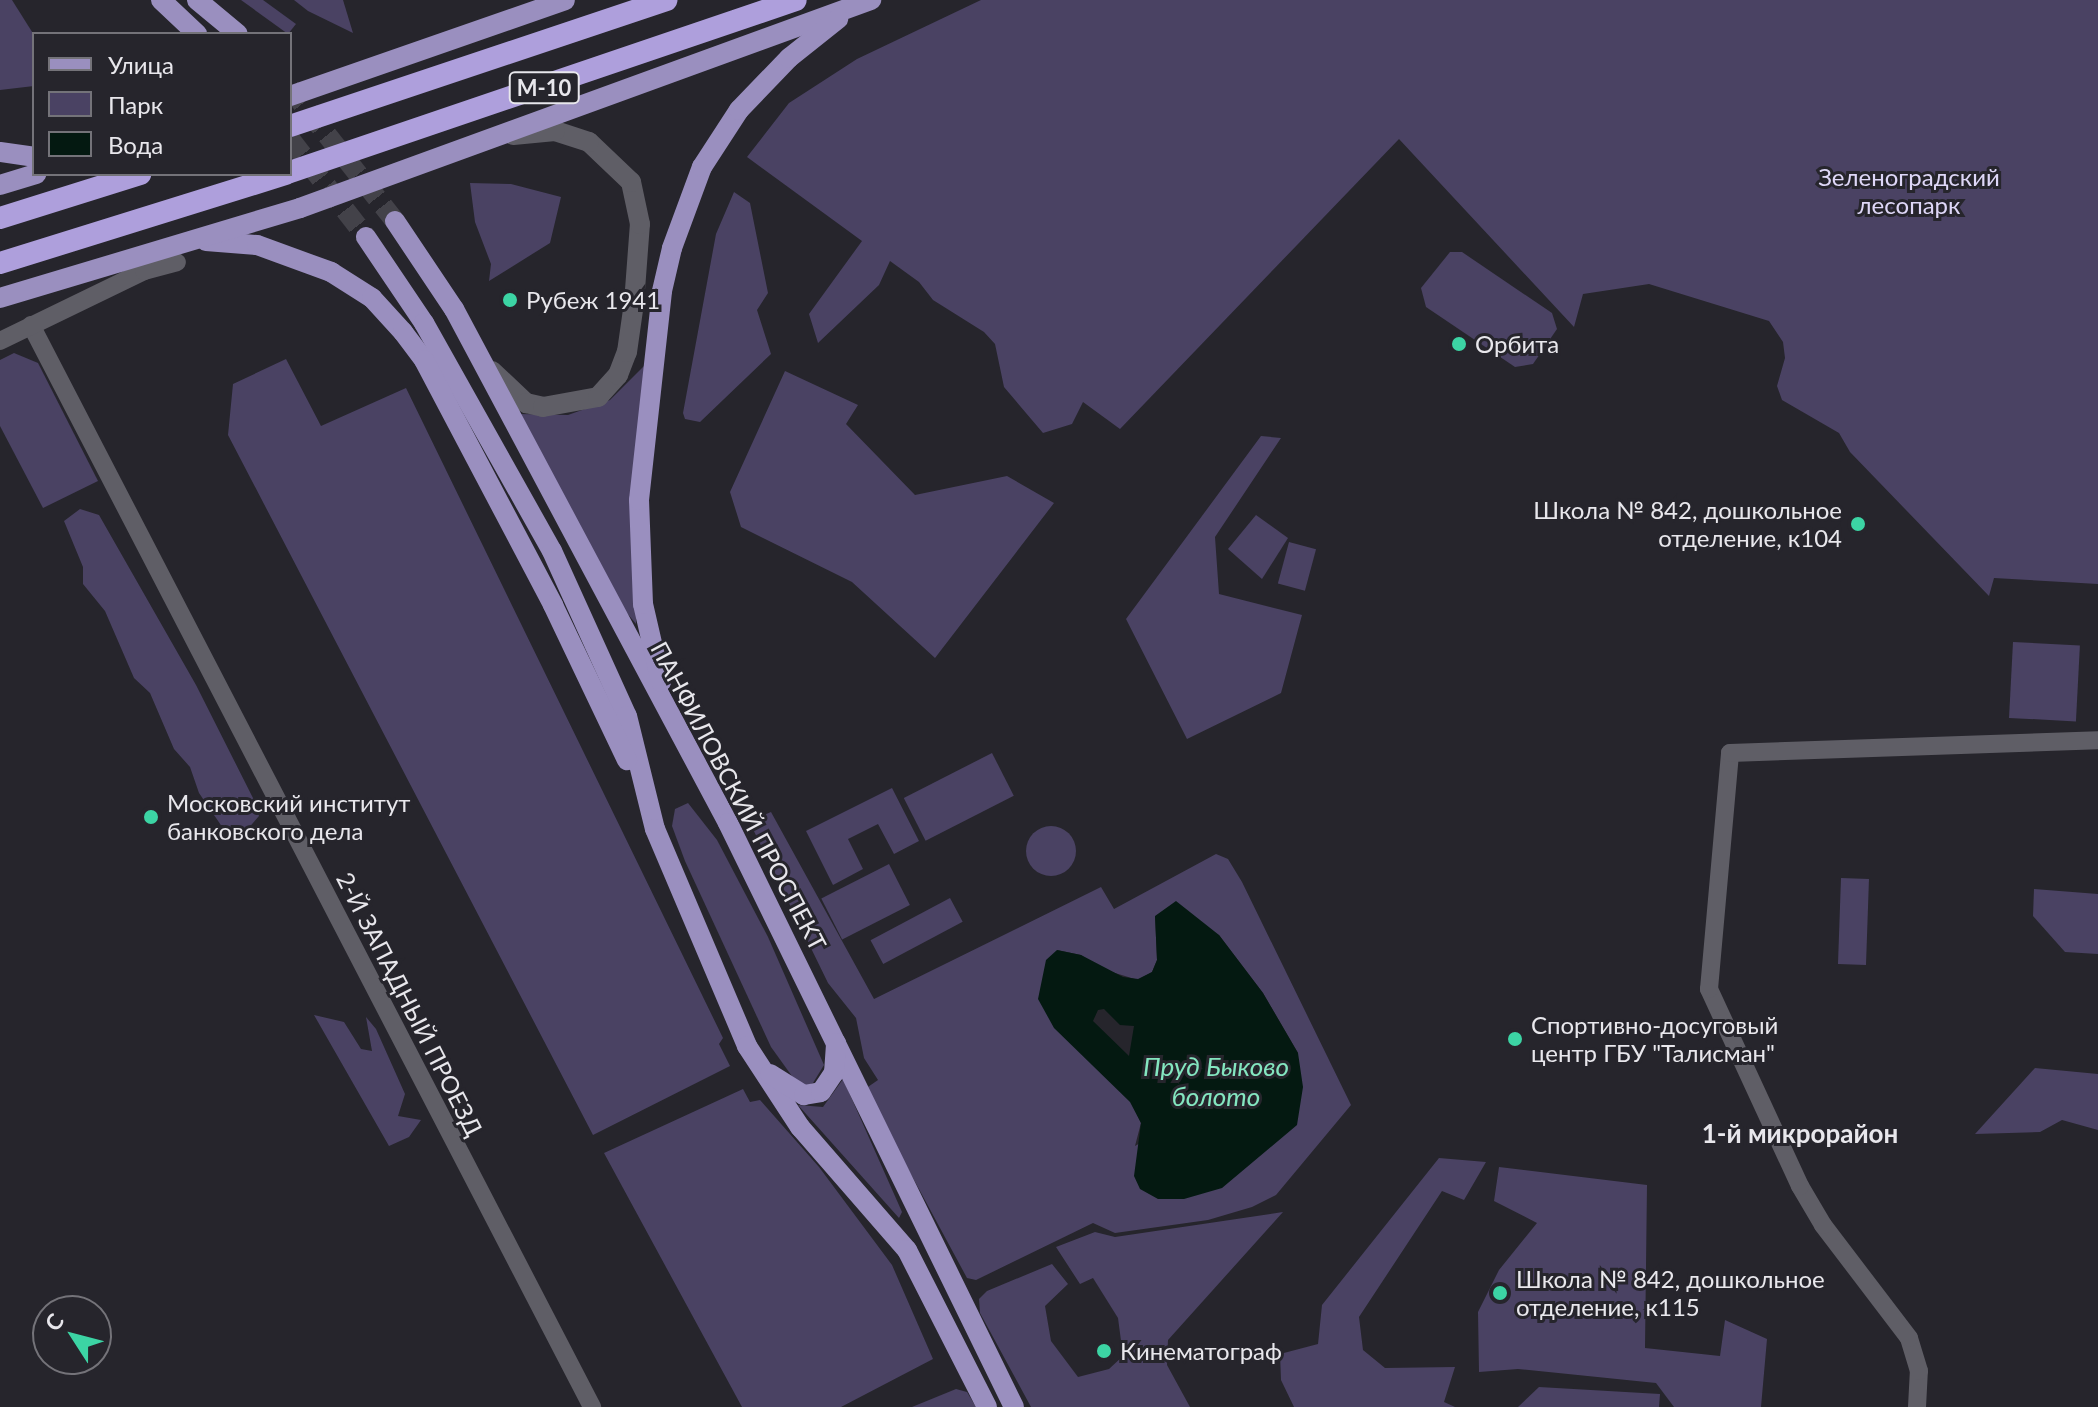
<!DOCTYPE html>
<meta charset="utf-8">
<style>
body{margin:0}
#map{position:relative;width:2098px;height:1407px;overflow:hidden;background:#26252c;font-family:Lato,sans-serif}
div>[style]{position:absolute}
.green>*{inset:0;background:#4a4263;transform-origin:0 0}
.round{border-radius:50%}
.water>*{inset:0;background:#041911}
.primary-tunnel>*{height:20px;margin-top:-10px;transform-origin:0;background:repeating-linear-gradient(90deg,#434249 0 20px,transparent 0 30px)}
.minor>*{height:18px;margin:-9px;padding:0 9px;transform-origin:9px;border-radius:9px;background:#5f5e66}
.tertiary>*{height:20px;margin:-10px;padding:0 10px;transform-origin:10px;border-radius:10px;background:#5f5e66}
.primary>*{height:20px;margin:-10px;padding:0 10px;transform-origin:10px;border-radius:10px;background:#9a8fbf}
.trunk>*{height:22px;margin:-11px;padding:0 11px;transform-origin:11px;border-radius:11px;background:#ae9fdc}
.dots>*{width:22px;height:22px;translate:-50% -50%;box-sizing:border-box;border:4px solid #26252c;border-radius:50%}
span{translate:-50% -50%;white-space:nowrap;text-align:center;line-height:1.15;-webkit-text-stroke:6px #26252c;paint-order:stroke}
.shield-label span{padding:2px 6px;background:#26252c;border:2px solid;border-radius:6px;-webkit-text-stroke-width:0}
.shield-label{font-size:22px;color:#e8e7ec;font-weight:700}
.park-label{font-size:24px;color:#ded7f7}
.poi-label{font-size:24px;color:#e8e7ec}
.left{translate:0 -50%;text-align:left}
.right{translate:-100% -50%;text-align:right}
.street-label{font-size:24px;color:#e8e7ec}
.water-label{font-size:26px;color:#84e6c0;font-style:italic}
.neighbourhood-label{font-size:26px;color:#e8e7ec;font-weight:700}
.legend{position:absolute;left:32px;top:32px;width:260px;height:144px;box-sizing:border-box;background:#26252c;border:2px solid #747379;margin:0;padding:10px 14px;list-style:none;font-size:24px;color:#e8e7ec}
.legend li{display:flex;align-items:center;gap:16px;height:40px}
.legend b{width:40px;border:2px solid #747379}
.north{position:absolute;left:32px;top:1295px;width:80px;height:80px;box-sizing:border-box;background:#26252c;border:2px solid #747379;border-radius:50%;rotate:306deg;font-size:22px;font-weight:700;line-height:32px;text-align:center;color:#e8e7ec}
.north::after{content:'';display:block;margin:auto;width:28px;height:36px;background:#3cd4a4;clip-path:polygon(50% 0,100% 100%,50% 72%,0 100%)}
</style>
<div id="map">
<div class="green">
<i style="clip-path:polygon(0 0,12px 0,34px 35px,34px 86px,0 90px)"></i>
<i style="clip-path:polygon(241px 0,263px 0,296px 24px,288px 34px)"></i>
<i style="clip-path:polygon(294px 0,343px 0,353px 33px,308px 11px)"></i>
<i style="clip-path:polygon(981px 0,2098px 0,2098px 584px,1994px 578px,1989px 596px,1850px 452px,1839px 433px,1782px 400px,1777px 386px,1785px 358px,1783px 342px,1769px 321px,1649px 284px,1583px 294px,1574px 327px,1399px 139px,1120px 429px,1083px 402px,1072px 424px,1043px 433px,1004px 387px,995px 344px,984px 332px,933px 300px,919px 282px,890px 261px,879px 285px,818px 343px,809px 314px,862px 241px,747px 157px,789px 103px,857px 59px)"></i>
<i style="clip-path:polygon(470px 183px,511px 184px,561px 197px,550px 243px,489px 281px,491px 264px,475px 222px)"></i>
<i style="clip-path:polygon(734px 192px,750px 203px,768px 293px,757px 310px,771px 354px,700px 422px,685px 419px,683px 413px,716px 234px)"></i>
<i style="clip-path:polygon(1450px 252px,1462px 252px,1552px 313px,1557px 329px,1533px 364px,1515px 367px,1426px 307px,1421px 288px)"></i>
<i style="clip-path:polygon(14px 353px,38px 363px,98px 481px,43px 508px,0 426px,0 360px)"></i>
<i style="clip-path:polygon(286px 359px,321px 426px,406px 388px,723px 1038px,719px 1044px,730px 1066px,593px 1135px,228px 435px,233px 384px)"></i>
<i style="clip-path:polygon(645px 365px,636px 599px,636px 624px,617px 601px,519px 414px,568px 415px,610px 400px)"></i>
<i style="clip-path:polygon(785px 371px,858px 405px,846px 424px,915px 495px,1007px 476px,1054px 503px,935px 658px,852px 582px,741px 527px,730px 492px)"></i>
<i style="clip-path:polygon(1261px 436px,1281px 438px,1215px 537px,1219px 594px,1302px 615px,1281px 693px,1187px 739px,1126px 619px)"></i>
<i style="clip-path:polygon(80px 509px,99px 515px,196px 685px,254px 800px,259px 816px,246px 831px,229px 837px,199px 793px,190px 767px,174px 749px,150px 693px,134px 678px,105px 611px,83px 584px,83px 567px,64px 521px)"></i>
<i style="clip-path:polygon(1256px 515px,1288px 538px,1262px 579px,1228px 549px)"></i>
<i style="left:1289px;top:542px;width:28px;height:43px;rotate:15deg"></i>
<i style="left:2013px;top:642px;width:67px;height:76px;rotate:3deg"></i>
<i style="left:992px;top:753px;width:48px;height:99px;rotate:63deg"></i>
<i style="clip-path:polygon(892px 788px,919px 841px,894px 854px,878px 824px,848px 839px,863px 869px,833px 885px,806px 831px)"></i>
<i style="clip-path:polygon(688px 803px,717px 840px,768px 937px,824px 1065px,813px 1083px,805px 1086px,794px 1079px,771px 1047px,685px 861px,672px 826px,675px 809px)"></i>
<i style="clip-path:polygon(evenodd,771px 812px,874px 999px,1101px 887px,1114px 909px,1216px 854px,1228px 859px,1242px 882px,1351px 1105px,1276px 1195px,1252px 1207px,1208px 1220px,1115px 1233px,1093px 1223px,976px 1280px,967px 1278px,865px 1089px,878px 1080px,864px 1058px,856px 1018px,828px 983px,749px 821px,771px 812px,1155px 916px,1219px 935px,1263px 993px,1298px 1053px,1135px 1146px,1141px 1123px,1057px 950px,1081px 955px,1102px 969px,1138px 980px,1152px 972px,1157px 960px,1155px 916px)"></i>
<i class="round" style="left:1026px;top:826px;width:50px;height:50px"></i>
<i style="left:889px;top:864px;width:46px;height:76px;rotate:63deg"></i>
<i style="left:1841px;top:878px;width:28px;height:86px;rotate:2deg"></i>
<i style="clip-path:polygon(2034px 889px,2098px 894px,2098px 954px,2065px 952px,2033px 916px)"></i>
<i style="left:950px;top:898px;width:27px;height:90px;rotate:62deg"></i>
<i style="clip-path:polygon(314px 1015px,344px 1022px,361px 1049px,372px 1051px,366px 1017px,376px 1029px,405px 1094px,398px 1116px,421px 1120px,409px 1137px,389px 1146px)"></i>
<i style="clip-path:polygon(2035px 1068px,2098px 1074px,2098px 1130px,2062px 1120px,2040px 1132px,1975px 1134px)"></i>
<i style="clip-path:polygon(843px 1079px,902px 1212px,899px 1218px,798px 1105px,823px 1107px)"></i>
<i style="clip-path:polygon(743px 1089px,750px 1102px,760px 1100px,819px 1167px,892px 1265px,933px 1359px,841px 1407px,742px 1407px,604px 1153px)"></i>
<i style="clip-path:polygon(1439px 1158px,1486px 1162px,1464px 1200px,1442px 1191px,1359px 1317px,1363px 1350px,1385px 1368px,1455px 1367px,1444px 1402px,1455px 1407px,1294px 1407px,1281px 1380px,1280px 1354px,1318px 1344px,1322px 1305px)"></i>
<i style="clip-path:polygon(1499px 1167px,1647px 1185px,1645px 1348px,1720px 1356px,1725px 1320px,1767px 1339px,1761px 1407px,1674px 1407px,1656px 1383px,1518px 1369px,1479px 1372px,1478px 1312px,1499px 1270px,1537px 1223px,1494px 1201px)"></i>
<i style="clip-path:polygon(1283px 1212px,1168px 1340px,1167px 1365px,1190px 1407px,1031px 1407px,980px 1313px,979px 1299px,987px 1291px,1052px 1264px,1068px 1284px,1045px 1306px,1051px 1341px,1078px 1377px,1109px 1369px,1123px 1356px,1118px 1318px,1093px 1278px,1080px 1284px,1056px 1247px,1095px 1232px,1115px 1237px)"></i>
<i style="clip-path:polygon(1539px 1387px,1660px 1394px,1659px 1407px,1518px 1407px)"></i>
<i style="clip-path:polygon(956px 1389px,967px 1392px,976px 1407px,912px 1407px)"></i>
</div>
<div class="water">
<i style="clip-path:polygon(evenodd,1176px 901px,1219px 935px,1263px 993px,1298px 1053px,1303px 1087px,1297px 1125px,1222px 1188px,1184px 1199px,1158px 1199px,1140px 1189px,1134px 1176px,1141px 1123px,1130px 1102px,1054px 1028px,1038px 999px,1046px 960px,1057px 950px,1081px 955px,1123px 977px,1138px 979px,1152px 972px,1157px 960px,1155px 916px,1176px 901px,1104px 1009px,1120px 1025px,1134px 1026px,1129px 1056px,1093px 1021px,1098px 1010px,1104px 1009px)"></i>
</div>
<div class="primary-tunnel">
<i style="left:290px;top:88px;width:169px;rotate:51.7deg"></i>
<i style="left:290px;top:139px;width:124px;rotate:52.2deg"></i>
</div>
<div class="minor">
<i style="left:31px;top:325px;width:1219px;rotate:62.59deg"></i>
<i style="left:0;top:341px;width:160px;rotate:-25.9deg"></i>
<i style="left:144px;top:271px;width:34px;rotate:-15deg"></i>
<i style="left:1917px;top:1407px;width:36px;rotate:-87deg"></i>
<i style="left:1919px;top:1371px;width:34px;rotate:-107deg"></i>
<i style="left:1909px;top:1338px;width:142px;rotate:-127.3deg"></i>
<i style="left:1823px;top:1225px;width:45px;rotate:-120.5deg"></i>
<i style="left:1800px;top:1186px;width:217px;rotate:-114.8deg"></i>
<i style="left:1709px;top:989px;width:237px;rotate:-84.9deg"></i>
<i style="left:1730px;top:753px;width:368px;rotate:-2deg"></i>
</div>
<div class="tertiary">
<i style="left:492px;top:371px;width:47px;rotate:43.3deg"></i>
<i style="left:526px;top:403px;width:17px;rotate:13deg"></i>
<i style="left:543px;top:407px;width:56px;rotate:-10.3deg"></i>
<i style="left:598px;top:397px;width:30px;rotate:-48deg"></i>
<i style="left:618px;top:375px;width:25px;rotate:-69deg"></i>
<i style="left:627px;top:352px;width:49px;rotate:-81.9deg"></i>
<i style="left:634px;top:303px;width:79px;rotate:-85.7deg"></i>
<i style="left:640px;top:224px;width:43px;rotate:-102.1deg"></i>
<i style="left:631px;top:182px;width:58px;rotate:-136.4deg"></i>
<i style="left:589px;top:142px;width:36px;rotate:-162deg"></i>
<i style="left:555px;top:131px;width:42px;rotate:174.6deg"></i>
</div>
<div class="primary">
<i style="left:161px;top:0;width:50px;rotate:43.4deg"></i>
<i style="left:197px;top:0;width:53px;rotate:39.7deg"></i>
<i style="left:290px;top:96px;width:291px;rotate:-19.2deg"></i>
<i style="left:0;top:152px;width:34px;rotate:8deg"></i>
<i style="left:0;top:185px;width:38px;rotate:-17deg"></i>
<i style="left:395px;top:221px;width:106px;rotate:56.2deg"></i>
<i style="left:454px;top:309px;width:582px;rotate:61.94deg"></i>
<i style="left:728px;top:823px;width:650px;rotate:63.91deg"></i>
<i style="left:366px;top:237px;width:104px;rotate:56deg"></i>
<i style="left:424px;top:323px;width:261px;rotate:60.7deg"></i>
<i style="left:552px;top:551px;width:181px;rotate:65.6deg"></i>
<i style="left:627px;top:716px;width:116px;rotate:76.1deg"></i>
<i style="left:655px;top:829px;width:236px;rotate:67deg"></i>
<i style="left:747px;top:1046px;width:97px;rotate:56.8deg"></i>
<i style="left:800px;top:1127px;width:163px;rotate:49deg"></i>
<i style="left:907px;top:1250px;width:176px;rotate:63deg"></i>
<i style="left:206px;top:241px;width:51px;rotate:4.5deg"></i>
<i style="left:257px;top:245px;width:79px;rotate:20deg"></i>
<i style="left:331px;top:272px;width:49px;rotate:32.4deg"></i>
<i style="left:372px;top:298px;width:46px;rotate:47.6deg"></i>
<i style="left:403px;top:332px;width:35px;rotate:53deg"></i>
<i style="left:424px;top:360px;width:277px;rotate:62.2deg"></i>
<i style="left:553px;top:605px;width:172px;rotate:64.5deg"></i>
<i style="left:0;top:298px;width:313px;rotate:-16.7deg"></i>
<i style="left:300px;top:208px;width:608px;rotate:-20.02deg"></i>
<i style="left:661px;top:682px;width:80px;rotate:-103deg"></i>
<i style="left:643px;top:604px;width:104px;rotate:-92.2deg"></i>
<i style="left:639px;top:500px;width:210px;rotate:-83.7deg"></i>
<i style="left:662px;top:291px;width:44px;rotate:-76.9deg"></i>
<i style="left:672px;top:248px;width:86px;rotate:-69.7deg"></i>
<i style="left:702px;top:167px;width:68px;rotate:-57deg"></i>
<i style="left:739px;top:110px;width:72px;rotate:-46.1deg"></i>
<i style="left:789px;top:58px;width:63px;rotate:-38.5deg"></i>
<i style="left:770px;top:1074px;width:40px;rotate:32deg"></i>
<i style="left:804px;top:1095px;width:17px;rotate:-10deg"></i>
<i style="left:821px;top:1092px;width:23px;rotate:-56deg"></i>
<i style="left:834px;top:1073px;width:30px;rotate:-86deg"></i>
</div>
<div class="trunk">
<i style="left:290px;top:126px;width:397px;rotate:-18.5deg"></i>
<i style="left:290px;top:172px;width:534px;rotate:-18.77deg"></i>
<i style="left:0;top:218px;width:147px;rotate:-17.4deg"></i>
<i style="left:0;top:263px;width:299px;rotate:-17.3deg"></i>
</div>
<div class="dots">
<i style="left:510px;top:300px;background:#3cd4a4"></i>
<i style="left:1459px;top:344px;background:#3cd4a4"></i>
<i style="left:1858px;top:524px;background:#3cd4a4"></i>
<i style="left:151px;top:817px;background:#3cd4a4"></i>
<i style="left:1515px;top:1039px;background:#3cd4a4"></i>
<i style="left:1500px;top:1293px;background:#3cd4a4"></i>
<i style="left:1104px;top:1351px;background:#3cd4a4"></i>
</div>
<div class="shield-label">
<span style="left:544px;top:88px">М-10</span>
</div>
<div class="park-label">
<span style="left:1909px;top:191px">Зеленоградский<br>лесопарк</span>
</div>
<div class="poi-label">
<span class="left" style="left:526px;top:300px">Рубеж 1941</span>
<span class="left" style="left:1475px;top:344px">Орбита</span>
<span class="right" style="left:1842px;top:524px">Школа № 842, дошкольное<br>отделение, к104</span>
<span class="left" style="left:167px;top:817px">Московский институт<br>банковского дела</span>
<span class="left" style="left:1531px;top:1039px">Спортивно-досуговый<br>центр ГБУ "Талисман"</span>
<span class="left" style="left:1516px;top:1293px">Школа № 842, дошкольное<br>отделение, к115</span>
<span class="left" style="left:1120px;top:1351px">Кинематограф</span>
</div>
<div class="street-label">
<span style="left:739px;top:796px;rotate:62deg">ПАНФИЛОВСКИЙ ПРОСПЕКТ</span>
<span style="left:410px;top:1004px;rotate:63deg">2-Й ЗАПАДНЫЙ ПРОЕЗД</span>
</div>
<div class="water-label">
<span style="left:1216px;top:1082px">Пруд Быково<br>болото</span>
</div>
<div class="neighbourhood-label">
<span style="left:1800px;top:1134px">1-й микрорайон</span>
</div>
<ul class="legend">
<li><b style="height:10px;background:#9a8fbf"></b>Улица</li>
<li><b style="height:22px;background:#4a4263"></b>Парк</li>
<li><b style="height:22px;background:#041911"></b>Вода</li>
</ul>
<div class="north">С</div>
</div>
